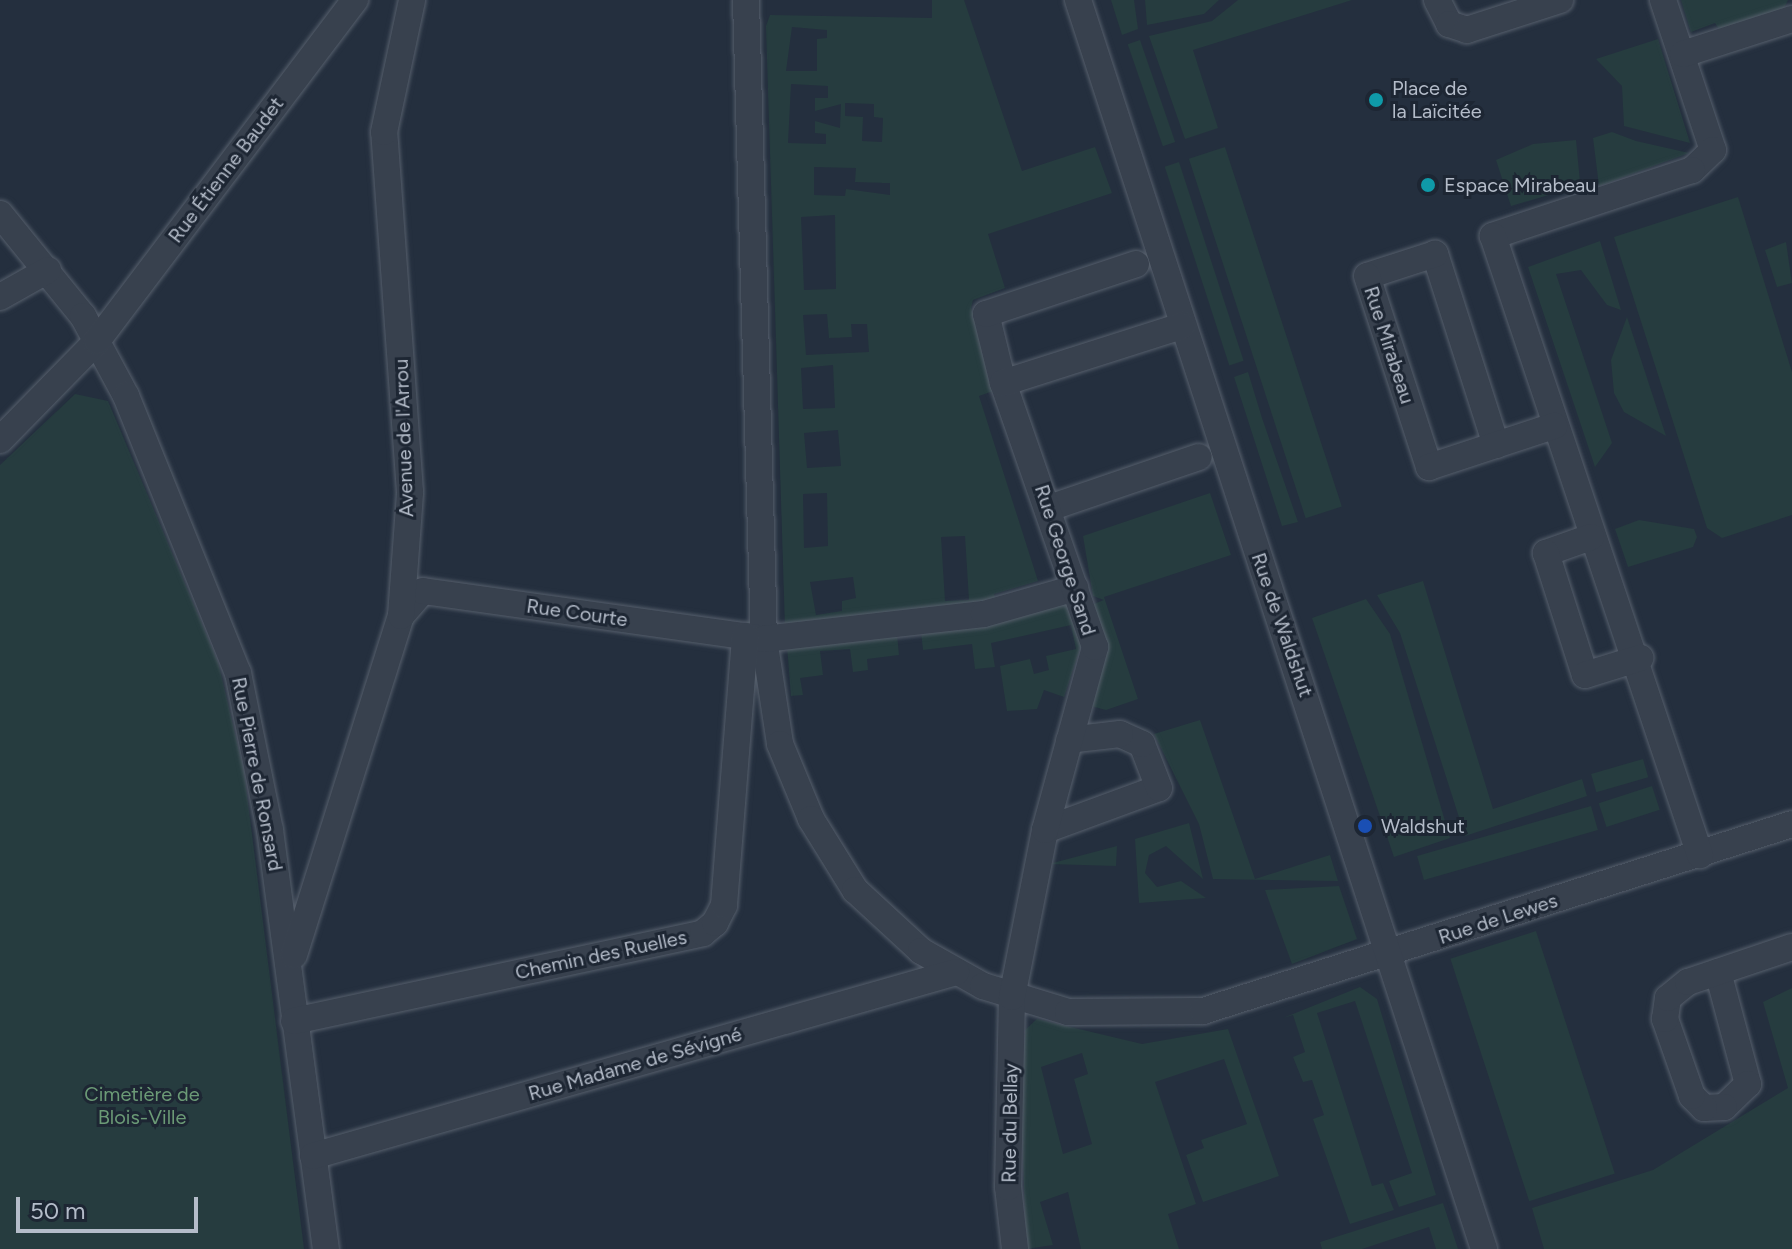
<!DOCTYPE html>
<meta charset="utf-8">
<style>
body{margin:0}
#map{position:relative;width:1792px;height:1249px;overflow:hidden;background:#242f3e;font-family:Figtree,sans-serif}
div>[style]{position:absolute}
.green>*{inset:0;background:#263c3f;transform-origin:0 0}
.roads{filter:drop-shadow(0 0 2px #565f6c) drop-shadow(0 0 2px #565f6c)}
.minor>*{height:26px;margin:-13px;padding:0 13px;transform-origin:13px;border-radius:13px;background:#38414e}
.dots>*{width:22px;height:22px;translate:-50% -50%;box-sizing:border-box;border:4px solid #1d2633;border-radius:50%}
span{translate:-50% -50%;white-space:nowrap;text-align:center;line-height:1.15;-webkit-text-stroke:6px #1d2633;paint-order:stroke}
.poi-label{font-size:20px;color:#b4bcc9}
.left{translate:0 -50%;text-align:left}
.street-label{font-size:20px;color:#b4bcc9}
.park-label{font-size:20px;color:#6b9a76}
.scale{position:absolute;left:16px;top:1197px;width:182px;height:36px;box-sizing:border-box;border:4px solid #b4bcc9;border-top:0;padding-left:10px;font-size:24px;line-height:28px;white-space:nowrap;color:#b4bcc9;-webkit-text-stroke:6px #1d2633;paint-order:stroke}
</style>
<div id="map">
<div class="green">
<i style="clip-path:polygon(evenodd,932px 0,964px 0,1022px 171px,1095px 147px,1112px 193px,988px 234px,1005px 288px,973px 300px,971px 308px,996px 390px,979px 396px,1038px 581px,994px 594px,996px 602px,785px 627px,766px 26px,770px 15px,932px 18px,932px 0,792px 27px,827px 30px,827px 38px,817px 39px,817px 71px,786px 71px,792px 27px,932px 0,791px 84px,828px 86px,828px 98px,815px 98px,815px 111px,841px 104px,840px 128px,815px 121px,815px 133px,826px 134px,826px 144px,788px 143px,791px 84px,932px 0,845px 103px,874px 104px,874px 117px,883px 118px,882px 142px,862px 141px,863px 117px,845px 116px,845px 103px,932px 0,814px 167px,856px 168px,855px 182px,890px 183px,890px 195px,846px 189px,845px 196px,814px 195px,814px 167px,932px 0,835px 215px,836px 289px,804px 290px,801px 217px,835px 215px,932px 0,827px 314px,829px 338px,852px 337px,851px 324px,867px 324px,869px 352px,806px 355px,803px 315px,827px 314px,932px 0,833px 365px,835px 408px,803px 409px,801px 368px,833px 365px,932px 0,838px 430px,841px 466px,807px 468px,804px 433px,838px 430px,932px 0,827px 493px,828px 546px,804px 548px,803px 494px,827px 493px,932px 0,965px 536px,969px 600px,945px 601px,941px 537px,965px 536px,932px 0,853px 577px,856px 598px,842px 601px,842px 611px,816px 615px,810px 582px,853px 577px)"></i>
<i style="clip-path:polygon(1111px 0,1134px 0,1138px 29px,1122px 35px)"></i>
<i style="clip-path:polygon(1145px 0,1219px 0,1204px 14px,1147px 25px)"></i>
<i style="clip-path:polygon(1238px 0,1352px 0,1193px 50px,1218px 128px,1185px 139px,1149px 36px,1212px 21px)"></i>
<i style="clip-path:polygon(1681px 0,1788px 0,1783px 10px,1721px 32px,1715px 23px,1691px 32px)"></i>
<i style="clip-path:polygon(1658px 39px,1690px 143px,1624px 126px,1622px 86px,1596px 59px)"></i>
<i style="left:1140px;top:40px;width:108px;height:13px;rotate:71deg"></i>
<i style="clip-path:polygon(1612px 132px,1636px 141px,1689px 153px,1599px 186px,1593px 138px)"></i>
<i style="clip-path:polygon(1576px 140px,1580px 182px,1548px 185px,1552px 194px,1511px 206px,1496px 160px,1533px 144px)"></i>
<i style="left:1225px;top:147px;width:378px;height:38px;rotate:72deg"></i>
<i style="left:1179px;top:162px;width:209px;height:15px;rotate:72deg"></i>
<i style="clip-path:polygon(1738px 197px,1792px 372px,1792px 515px,1722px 538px,1707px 528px,1614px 237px)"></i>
<i style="clip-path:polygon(1600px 241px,1621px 310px,1607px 305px,1581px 270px,1556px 274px,1612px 443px,1595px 467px,1528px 267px)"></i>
<i style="clip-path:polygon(1786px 242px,1792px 283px,1777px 287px,1765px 250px)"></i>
<i style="clip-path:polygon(1627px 317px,1666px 436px,1624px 412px,1614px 393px,1611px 360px)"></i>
<i style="clip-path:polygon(1248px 372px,1262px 418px,1298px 522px,1282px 526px,1234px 377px)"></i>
<i style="clip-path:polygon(75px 394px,108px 401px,218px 662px,244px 771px,304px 1249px,0 1249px,0 465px)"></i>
<i style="clip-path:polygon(1210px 493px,1231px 555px,1104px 597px,1138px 699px,1106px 710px,1091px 706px,1094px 604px,1104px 600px,1093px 596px,1083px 536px)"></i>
<i style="clip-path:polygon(1639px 520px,1694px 529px,1697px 537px,1693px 547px,1628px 567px,1615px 529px)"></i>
<i style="clip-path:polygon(1423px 581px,1493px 809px,1582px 779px,1587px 796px,1465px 836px,1400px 633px,1377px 595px)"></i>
<i style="clip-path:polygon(1064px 596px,1081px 646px,1064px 697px,1044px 690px,1037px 709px,1007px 711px,1000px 666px,1030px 659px,1034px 674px,1049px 670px,1046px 656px,1076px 649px,1071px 625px,991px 643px,995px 667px,975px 669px,972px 644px,923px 650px,921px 631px)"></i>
<i style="clip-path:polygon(1366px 599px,1390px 634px,1450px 838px,1394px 857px,1312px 618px)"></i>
<i style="clip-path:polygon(897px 634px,899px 655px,867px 659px,868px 670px,853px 672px,850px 649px,820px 651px,823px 675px,800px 678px,803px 695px,791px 696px,787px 646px)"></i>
<i style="clip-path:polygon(1200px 720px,1255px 879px,1330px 855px,1338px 881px,1213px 879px,1199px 824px,1154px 734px)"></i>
<i style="left:1643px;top:759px;width:19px;height:54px;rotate:74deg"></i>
<i style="left:1652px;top:786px;width:25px;height:56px;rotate:72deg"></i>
<i style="left:1591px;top:806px;width:25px;height:181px;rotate:74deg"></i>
<i style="clip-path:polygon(1189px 823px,1203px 879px,1166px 846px,1149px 855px,1145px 873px,1157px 887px,1181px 881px,1206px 898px,1139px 903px,1135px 839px)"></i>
<i style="clip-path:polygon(1117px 846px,1116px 866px,1049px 864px)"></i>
<i style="clip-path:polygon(1339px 886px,1357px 939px,1292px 964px,1265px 890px)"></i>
<i style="left:1536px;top:931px;width:255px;height:90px;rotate:72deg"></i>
<i style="clip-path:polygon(1360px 987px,1377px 999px,1436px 1195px,1399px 1207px,1389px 1181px,1412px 1173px,1355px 1001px,1317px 1013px,1372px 1186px,1383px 1183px,1394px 1210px,1350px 1224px,1313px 1119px,1324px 1115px,1312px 1080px,1303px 1082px,1293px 1057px,1305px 1052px,1293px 1015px,1283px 1018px)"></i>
<i style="clip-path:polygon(1792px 988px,1792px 1249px,1544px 1249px,1532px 1208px,1653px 1170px,1788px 1088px,1763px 1002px)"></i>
<i style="clip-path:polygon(evenodd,1037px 1019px,1142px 1044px,1228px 1029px,1279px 1176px,1203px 1202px,1186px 1155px,1204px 1148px,1201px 1140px,1247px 1124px,1224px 1059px,1155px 1082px,1196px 1204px,1168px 1214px,1179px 1249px,1081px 1249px,1068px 1192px,1040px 1202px,1053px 1245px,1026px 1249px,1021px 1098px,1025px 1030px,1037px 1019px,1082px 1053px,1088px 1074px,1074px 1079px,1092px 1144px,1063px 1154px,1041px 1067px,1082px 1053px)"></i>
<i style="clip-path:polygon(1443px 1203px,1458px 1249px,1436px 1249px,1429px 1227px,1362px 1249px,1322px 1249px,1320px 1242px)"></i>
</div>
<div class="roads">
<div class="minor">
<i style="left:746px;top:0;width:639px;rotate:88.39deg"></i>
<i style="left:764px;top:639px;width:106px;rotate:81.3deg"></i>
<i style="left:780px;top:744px;width:81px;rotate:67.5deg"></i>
<i style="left:811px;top:819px;width:84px;rotate:58.2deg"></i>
<i style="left:855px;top:890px;width:90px;rotate:42.7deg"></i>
<i style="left:921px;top:951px;width:71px;rotate:29.4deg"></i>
<i style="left:983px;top:986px;width:89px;rotate:17deg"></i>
<i style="left:1068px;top:1012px;width:135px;rotate:-0.4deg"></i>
<i style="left:1203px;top:1011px;width:618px;rotate:-17.61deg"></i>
<i style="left:1078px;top:0;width:1313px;rotate:71.99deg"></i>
<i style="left:1437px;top:0;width:27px;rotate:63deg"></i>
<i style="left:1449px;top:24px;width:19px;rotate:18deg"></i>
<i style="left:1467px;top:30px;width:98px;rotate:-17.9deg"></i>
<i style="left:1663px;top:0;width:158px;rotate:71.6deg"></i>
<i style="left:1713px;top:150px;width:29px;rotate:136deg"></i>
<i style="left:1692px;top:170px;width:210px;rotate:161.7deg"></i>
<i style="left:1493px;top:236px;width:653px;rotate:71.51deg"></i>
<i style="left:1683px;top:54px;width:114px;rotate:-17.8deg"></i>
<i style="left:0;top:214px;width:132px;rotate:50.9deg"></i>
<i style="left:83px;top:316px;width:91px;rotate:61.7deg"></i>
<i style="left:126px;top:396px;width:299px;rotate:68deg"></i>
<i style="left:238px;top:673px;width:160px;rotate:78.5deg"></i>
<i style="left:270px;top:830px;width:423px;rotate:82.4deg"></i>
<i style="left:0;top:297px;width:55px;rotate:-29.4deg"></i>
<i style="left:1003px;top:383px;width:71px;rotate:-103.8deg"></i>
<i style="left:986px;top:314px;width:158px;rotate:-18.4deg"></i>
<i style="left:0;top:440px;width:139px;rotate:-45.6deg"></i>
<i style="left:97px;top:341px;width:428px;rotate:-52.9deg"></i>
<i style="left:1496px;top:445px;width:201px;rotate:-107.7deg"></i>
<i style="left:1435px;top:254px;width:71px;rotate:162.1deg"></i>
<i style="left:1367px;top:276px;width:201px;rotate:72deg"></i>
<i style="left:1429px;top:467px;width:132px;rotate:-18.2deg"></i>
<i style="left:1049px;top:508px;width:158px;rotate:-18.8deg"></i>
<i style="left:1591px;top:537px;width:48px;rotate:160.4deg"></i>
<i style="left:1546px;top:553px;width:128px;rotate:72.3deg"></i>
<i style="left:1585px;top:675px;width:58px;rotate:-17.2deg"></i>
<i style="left:401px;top:616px;width:33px;rotate:-49deg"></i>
<i style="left:423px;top:591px;width:344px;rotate:8deg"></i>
<i style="left:764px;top:639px;width:221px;rotate:-6.5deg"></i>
<i style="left:984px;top:614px;width:95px;rotate:-15.9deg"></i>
<i style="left:1045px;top:830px;width:121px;rotate:-20.2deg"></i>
<i style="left:1159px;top:788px;width:47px;rotate:-111.1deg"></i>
<i style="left:1142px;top:744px;width:24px;rotate:-156deg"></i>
<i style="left:1120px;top:734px;width:51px;rotate:173.3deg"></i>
<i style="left:294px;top:955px;width:355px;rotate:-72.5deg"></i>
<i style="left:401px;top:616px;width:124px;rotate:-85.8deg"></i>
<i style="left:410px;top:492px;width:361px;rotate:-94.1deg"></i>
<i style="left:384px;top:132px;width:135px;rotate:-78deg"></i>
<i style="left:1718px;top:972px;width:116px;rotate:75deg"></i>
<i style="left:1748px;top:1084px;width:33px;rotate:136deg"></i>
<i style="left:1724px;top:1107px;width:20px;rotate:177deg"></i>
<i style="left:1704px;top:1108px;width:17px;rotate:-135deg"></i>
<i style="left:1692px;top:1096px;width:82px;rotate:-109.3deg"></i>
<i style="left:1665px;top:1019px;width:21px;rotate:-82deg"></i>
<i style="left:1668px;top:998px;width:26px;rotate:-39deg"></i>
<i style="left:1688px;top:982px;width:110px;rotate:-18.6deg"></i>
<i style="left:294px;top:1021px;width:418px;rotate:-12.1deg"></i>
<i style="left:703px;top:933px;width:16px;rotate:-40deg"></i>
<i style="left:715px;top:923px;width:20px;rotate:-63deg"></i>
<i style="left:724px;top:905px;width:270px;rotate:-85.5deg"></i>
<i style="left:313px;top:1156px;width:669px;rotate:-15.97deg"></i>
<i style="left:1015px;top:1249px;width:62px;rotate:-96.4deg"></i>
<i style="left:1008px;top:1187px;width:190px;rotate:-88.8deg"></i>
<i style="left:1012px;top:997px;width:170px;rotate:-78.8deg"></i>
<i style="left:1045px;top:830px;width:190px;rotate:-74.7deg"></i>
<i style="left:1095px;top:647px;width:280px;rotate:-109.2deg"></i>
<i style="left:1003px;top:383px;width:188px;rotate:-17.7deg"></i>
</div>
</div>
<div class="dots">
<i style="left:1376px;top:100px;background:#0f9aa8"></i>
<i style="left:1428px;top:185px;background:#0f9aa8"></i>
<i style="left:1365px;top:826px;background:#1a4fb4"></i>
</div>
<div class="poi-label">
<span class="left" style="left:1392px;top:100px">Place de<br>la Laïcitée</span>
<span class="left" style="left:1444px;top:185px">Espace Mirabeau</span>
<span class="left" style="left:1381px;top:826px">Waldshut</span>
</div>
<div class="street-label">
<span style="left:226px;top:170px;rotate:-53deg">Rue Étienne Baudet</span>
<span style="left:1389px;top:345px;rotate:72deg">Rue Mirabeau</span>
<span style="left:404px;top:438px;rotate:-92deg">Avenue de l'Arrou</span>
<span style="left:1065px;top:560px;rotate:72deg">Rue George Sand</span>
<span style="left:577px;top:613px;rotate:8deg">Rue Courte</span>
<span style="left:1282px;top:625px;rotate:71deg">Rue de Waldshut</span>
<span style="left:257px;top:774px;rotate:79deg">Rue Pierre de Ronsard</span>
<span style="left:1498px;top:919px;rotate:-18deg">Rue de Lewes</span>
<span style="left:601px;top:955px;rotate:-12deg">Chemin des Ruelles</span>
<span style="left:635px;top:1064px;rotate:-16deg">Rue Madame de Sévigné</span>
<span style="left:1010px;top:1123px;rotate:-89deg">Rue du Bellay</span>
</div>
<div class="park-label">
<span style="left:142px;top:1106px">Cimetière de<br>Blois-Ville</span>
</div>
<div class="scale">50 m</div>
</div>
